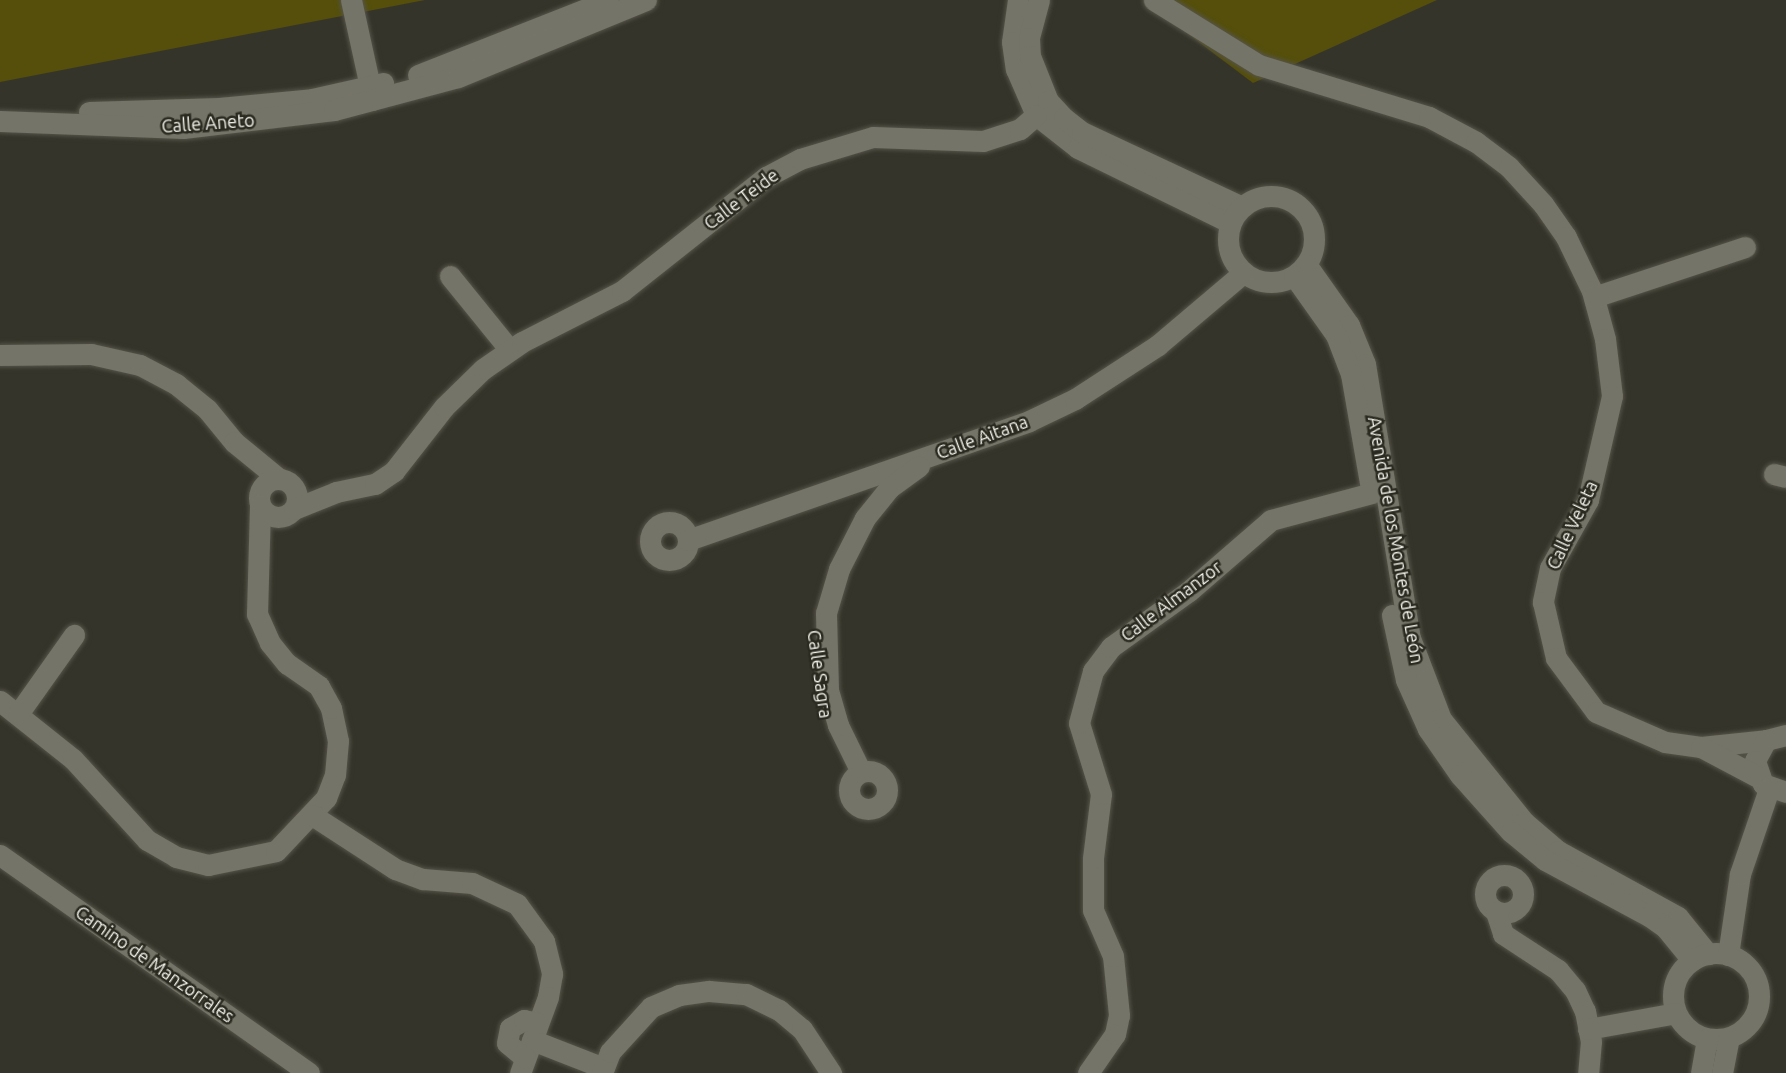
<!DOCTYPE html>
<meta charset="utf-8">
<style>
body{margin:0}
#map{position:relative;width:1786px;height:1073px;overflow:hidden;background:#35342a;font-family:Ubuntu,sans-serif}
div>[style]{position:absolute}
.green>*{inset:0;background:#554f0b}
.roads{filter:drop-shadow(0 0 2px #55544a) drop-shadow(0 0 2px #55544a)}
.minor>*{height:21px;margin:-10.5px;padding:0 10.5px;transform-origin:10.5px;border-radius:10.5px;background:#757468}
.minor>.ring{margin:-10.5px;padding:0;box-sizing:content-box;background:none;border:21px solid #757468;border-radius:50%}
span{translate:-50% -50%;white-space:nowrap;text-align:center;line-height:1.15;-webkit-text-stroke:5px #2b2a20;paint-order:stroke}
.street-label{font-size:18px;color:#f3f2eb}
</style>
<div id="map">
<div class="green">
<i style="clip-path:polygon(0 0,425px 0,0 82px)"></i>
<i style="clip-path:polygon(1143px 0,1437px 0,1253px 83px)"></i>
</div>
<div class="roads">
<div class="minor">
<i style="left:351px;top:0;width:102px;rotate:77.6deg"></i>
<i style="left:1018px;top:0;width:42px;rotate:98.1deg"></i>
<i style="left:1012px;top:42px;width:27px;rotate:82deg"></i>
<i style="left:1016px;top:69px;width:50px;rotate:66.5deg"></i>
<i style="left:1036px;top:115px;width:53px;rotate:38.2deg"></i>
<i style="left:1078px;top:148px;width:170px;rotate:26.1deg"></i>
<i style="left:1039px;top:0;width:39px;rotate:105deg"></i>
<i style="left:1029px;top:38px;width:18px;rotate:87deg"></i>
<i style="left:1030px;top:56px;width:48px;rotate:68.2deg"></i>
<i style="left:1048px;top:101px;width:23px;rotate:47deg"></i>
<i style="left:1064px;top:118px;width:23px;rotate:38deg"></i>
<i style="left:1082px;top:132px;width:177px;rotate:25.1deg"></i>
<i style="left:1154px;top:0;width:123px;rotate:31.8deg"></i>
<i style="left:1259px;top:65px;width:178px;rotate:17deg"></i>
<i style="left:1429px;top:117px;width:53px;rotate:28deg"></i>
<i style="left:1476px;top:142px;width:41px;rotate:37.1deg"></i>
<i style="left:1509px;top:167px;width:50px;rotate:47.4deg"></i>
<i style="left:1543px;top:204px;width:40px;rotate:55.1deg"></i>
<i style="left:1566px;top:237px;width:60px;rotate:64.3deg"></i>
<i style="left:1592px;top:291px;width:50px;rotate:74.8deg"></i>
<i style="left:1605px;top:339px;width:57px;rotate:83deg"></i>
<i style="left:1612px;top:396px;width:107px;rotate:103deg"></i>
<i style="left:1588px;top:500px;width:78px;rotate:119.2deg"></i>
<i style="left:1550px;top:568px;width:35px;rotate:102deg"></i>
<i style="left:1543px;top:602px;width:57px;rotate:76.9deg"></i>
<i style="left:1556px;top:658px;width:67px;rotate:53.5deg"></i>
<i style="left:1596px;top:712px;width:75px;rotate:23.5deg"></i>
<i style="left:1665px;top:742px;width:36px;rotate:8deg"></i>
<i style="left:1701px;top:747px;width:65px;rotate:-6.1deg"></i>
<i style="left:418px;top:75px;width:204px;rotate:-21.5deg"></i>
<i style="left:89px;top:112px;width:130px;rotate:-1.8deg"></i>
<i style="left:219px;top:108px;width:93px;rotate:-5.5deg"></i>
<i style="left:312px;top:99px;width:73px;rotate:-12.7deg"></i>
<i style="left:0;top:121px;width:183px;rotate:2.2deg"></i>
<i style="left:183px;top:128px;width:152px;rotate:-6.8deg"></i>
<i style="left:334px;top:110px;width:128px;rotate:-14.9deg"></i>
<i style="left:458px;top:77px;width:203px;rotate:-22.3deg"></i>
<i class="ring" style="left:1228px;top:196px;width:65px;height:65px"></i>
<i style="left:1306px;top:264px;width:75px;rotate:54.8deg"></i>
<i style="left:1349px;top:325px;width:42px;rotate:67.7deg"></i>
<i style="left:1365px;top:364px;width:278px;rotate:80.7deg"></i>
<i style="left:1410px;top:638px;width:87px;rotate:69.1deg"></i>
<i style="left:1441px;top:719px;width:132px;rotate:51.1deg"></i>
<i style="left:1524px;top:822px;width:45px;rotate:40.5deg"></i>
<i style="left:1558px;top:851px;width:137px;rotate:28.8deg"></i>
<i style="left:1678px;top:917px;width:48px;rotate:51deg"></i>
<i style="left:450px;top:276px;width:95px;rotate:51deg"></i>
<i style="left:1294px;top:276px;width:72px;rotate:54.6deg"></i>
<i style="left:1336px;top:335px;width:42px;rotate:69deg"></i>
<i style="left:1351px;top:374px;width:111px;rotate:80.1deg"></i>
<i style="left:1594px;top:297px;width:159px;rotate:-18.3deg"></i>
<i style="left:0;top:355px;width:91px;rotate:-0.6deg"></i>
<i style="left:91px;top:354px;width:50px;rotate:12.7deg"></i>
<i style="left:140px;top:365px;width:41px;rotate:27.8deg"></i>
<i style="left:176px;top:384px;width:40px;rotate:39deg"></i>
<i style="left:207px;top:409px;width:43px;rotate:50.7deg"></i>
<i style="left:234px;top:442px;width:57px;rotate:39.3deg"></i>
<i style="left:1774px;top:474px;width:12px;rotate:14deg"></i>
<i class="ring" style="left:259px;top:479px;width:17px;height:17px"></i>
<i style="left:294px;top:509px;width:45px;rotate:-22deg"></i>
<i style="left:336px;top:492px;width:40px;rotate:-12deg"></i>
<i style="left:375px;top:484px;width:23px;rotate:-34deg"></i>
<i style="left:394px;top:471px;width:81px;rotate:-52deg"></i>
<i style="left:444px;top:407px;width:54px;rotate:-44.3deg"></i>
<i style="left:483px;top:369px;width:47px;rotate:-34.7deg"></i>
<i style="left:522px;top:342px;width:112px;rotate:-27deg"></i>
<i style="left:622px;top:291px;width:184px;rotate:-38.4deg"></i>
<i style="left:766px;top:177px;width:38px;rotate:-28deg"></i>
<i style="left:800px;top:159px;width:76px;rotate:-16.8deg"></i>
<i style="left:873px;top:137px;width:110px;rotate:2.1deg"></i>
<i style="left:983px;top:141px;width:39px;rotate:-18deg"></i>
<i style="left:1020px;top:129px;width:21px;rotate:-41deg"></i>
<i class="ring" style="left:650px;top:522px;width:17px;height:17px"></i>
<i style="left:688px;top:540px;width:361px;rotate:-19.2deg"></i>
<i style="left:1029px;top:421px;width:51px;rotate:-25.6deg"></i>
<i style="left:1075px;top:399px;width:99px;rotate:-33deg"></i>
<i style="left:1158px;top:345px;width:111px;rotate:-40.3deg"></i>
<i style="left:1392px;top:615px;width:66px;rotate:77.8deg"></i>
<i style="left:1406px;top:680px;width:54px;rotate:65.8deg"></i>
<i style="left:1428px;top:729px;width:56px;rotate:55.2deg"></i>
<i style="left:1460px;top:775px;width:76px;rotate:48.2deg"></i>
<i style="left:1511px;top:832px;width:44px;rotate:39.5deg"></i>
<i style="left:1545px;top:860px;width:118px;rotate:28.3deg"></i>
<i style="left:1649px;top:916px;width:19px;rotate:35deg"></i>
<i style="left:1665px;top:927px;width:43px;rotate:50.7deg"></i>
<i style="left:0;top:701px;width:93px;rotate:38.5deg"></i>
<i style="left:73px;top:759px;width:110px;rotate:47.6deg"></i>
<i style="left:147px;top:840px;width:34px;rotate:30deg"></i>
<i style="left:176px;top:857px;width:33px;rotate:14deg"></i>
<i style="left:208px;top:865px;width:69px;rotate:-11.6deg"></i>
<i style="left:276px;top:851px;width:73px;rotate:-46.7deg"></i>
<i style="left:326px;top:798px;width:25px;rotate:-69deg"></i>
<i style="left:335px;top:775px;width:34px;rotate:-85deg"></i>
<i style="left:338px;top:741px;width:34px;rotate:-102deg"></i>
<i style="left:331px;top:708px;width:25px;rotate:-119deg"></i>
<i style="left:319px;top:686px;width:39px;rotate:-145deg"></i>
<i style="left:287px;top:664px;width:27px;rotate:-129deg"></i>
<i style="left:270px;top:643px;width:32px;rotate:-114deg"></i>
<i style="left:257px;top:614px;width:109px;rotate:-88.4deg"></i>
<i style="left:18px;top:714px;width:97px;rotate:-54.7deg"></i>
<i style="left:1786px;top:735px;width:21px;rotate:166deg"></i>
<i style="left:1766px;top:740px;width:24px;rotate:118deg"></i>
<i style="left:1755px;top:761px;width:24px;rotate:71deg"></i>
<i style="left:1763px;top:784px;width:24px;rotate:19deg"></i>
<i style="left:1701px;top:747px;width:64px;rotate:27.8deg"></i>
<i class="ring" style="left:849px;top:771px;width:17px;height:17px"></i>
<i style="left:861px;top:772px;width:52px;rotate:-116.1deg"></i>
<i style="left:838px;top:725px;width:36px;rotate:-106deg"></i>
<i style="left:828px;top:690px;width:77px;rotate:-91.5deg"></i>
<i style="left:826px;top:613px;width:46px;rotate:-73.5deg"></i>
<i style="left:839px;top:569px;width:57px;rotate:-63deg"></i>
<i style="left:865px;top:518px;width:38px;rotate:-51deg"></i>
<i style="left:889px;top:488px;width:37px;rotate:-36deg"></i>
<i style="left:312px;top:815px;width:99px;rotate:33deg"></i>
<i style="left:395px;top:869px;width:30px;rotate:20deg"></i>
<i style="left:423px;top:879px;width:49px;rotate:4.7deg"></i>
<i style="left:472px;top:883px;width:50px;rotate:25deg"></i>
<i style="left:517px;top:904px;width:46px;rotate:53.9deg"></i>
<i style="left:544px;top:941px;width:34px;rotate:76deg"></i>
<i style="left:552px;top:974px;width:23px;rotate:100deg"></i>
<i style="left:548px;top:997px;width:81px;rotate:110.2deg"></i>
<i style="left:0;top:855px;width:378px;rotate:35.2deg"></i>
<i class="ring" style="left:1485px;top:875px;width:17px;height:17px"></i>
<i style="left:1496px;top:912px;width:23px;rotate:72deg"></i>
<i style="left:1503px;top:934px;width:66px;rotate:33.2deg"></i>
<i style="left:1558px;top:970px;width:26px;rotate:50deg"></i>
<i style="left:1575px;top:990px;width:23px;rotate:65deg"></i>
<i style="left:1585px;top:1011px;width:31px;rotate:79deg"></i>
<i style="left:1591px;top:1041px;width:32px;rotate:95deg"></i>
<i class="ring" style="left:1673px;top:953px;width:65px;height:65px"></i>
<i style="left:1728px;top:955px;width:82px;rotate:-81.6deg"></i>
<i style="left:1740px;top:874px;width:90px;rotate:-71.2deg"></i>
<i style="left:1588px;top:1029px;width:89px;rotate:-10.3deg"></i>
<i style="left:532px;top:1040px;width:77px;rotate:21.3deg"></i>
<i style="left:525px;top:1058px;width:23px;rotate:-140deg"></i>
<i style="left:507px;top:1043px;width:15px;rotate:-79deg"></i>
<i style="left:510px;top:1028px;width:16px;rotate:-30deg"></i>
<i style="left:524px;top:1020px;width:14px;rotate:12deg"></i>
<i style="left:602px;top:1073px;width:22px;rotate:-69deg"></i>
<i style="left:610px;top:1052px;width:61px;rotate:-47.7deg"></i>
<i style="left:651px;top:1007px;width:30px;rotate:-23deg"></i>
<i style="left:679px;top:995px;width:30px;rotate:-8deg"></i>
<i style="left:709px;top:991px;width:37px;rotate:5deg"></i>
<i style="left:746px;top:994px;width:37px;rotate:26deg"></i>
<i style="left:779px;top:1010px;width:30px;rotate:40deg"></i>
<i style="left:802px;top:1029px;width:53px;rotate:56.6deg"></i>
<i style="left:1088px;top:1073px;width:47px;rotate:-55.3deg"></i>
<i style="left:1115px;top:1034px;width:19px;rotate:-78deg"></i>
<i style="left:1119px;top:1015px;width:59px;rotate:-95.8deg"></i>
<i style="left:1113px;top:956px;width:50px;rotate:-113.5deg"></i>
<i style="left:1093px;top:910px;width:52px;rotate:-90deg"></i>
<i style="left:1093px;top:858px;width:64px;rotate:-82.9deg"></i>
<i style="left:1101px;top:794px;width:74px;rotate:-107.2deg"></i>
<i style="left:1079px;top:723px;width:54px;rotate:-74.9deg"></i>
<i style="left:1093px;top:671px;width:30px;rotate:-53deg"></i>
<i style="left:1111px;top:647px;width:96px;rotate:-35.7deg"></i>
<i style="left:1189px;top:591px;width:108px;rotate:-40.9deg"></i>
<i style="left:1271px;top:520px;width:105px;rotate:-15deg"></i>
<i style="left:1701px;top:1073px;width:35px;rotate:-80deg"></i>
<i style="left:1722px;top:1073px;width:36px;rotate:-79deg"></i>
</div>
</div>
<div class="street-label">
<span style="left:208px;top:123px;rotate:-4deg">Calle Aneto</span>
<span style="left:741px;top:199px;rotate:-37deg">Calle Teide</span>
<span style="left:982px;top:437px;rotate:-20deg">Calle Aitana</span>
<span style="left:1572px;top:525px;rotate:-65deg">Calle Veleta</span>
<span style="left:1396px;top:540px;rotate:80deg">Avenida de los Montes de León</span>
<span style="left:1171px;top:601px;rotate:-37deg">Calle Almanzor</span>
<span style="left:820px;top:674px;rotate:82deg">Calle Sagra</span>
<span style="left:155px;top:964px;rotate:35deg">Camino de Manzorrales</span>
</div>
</div>
